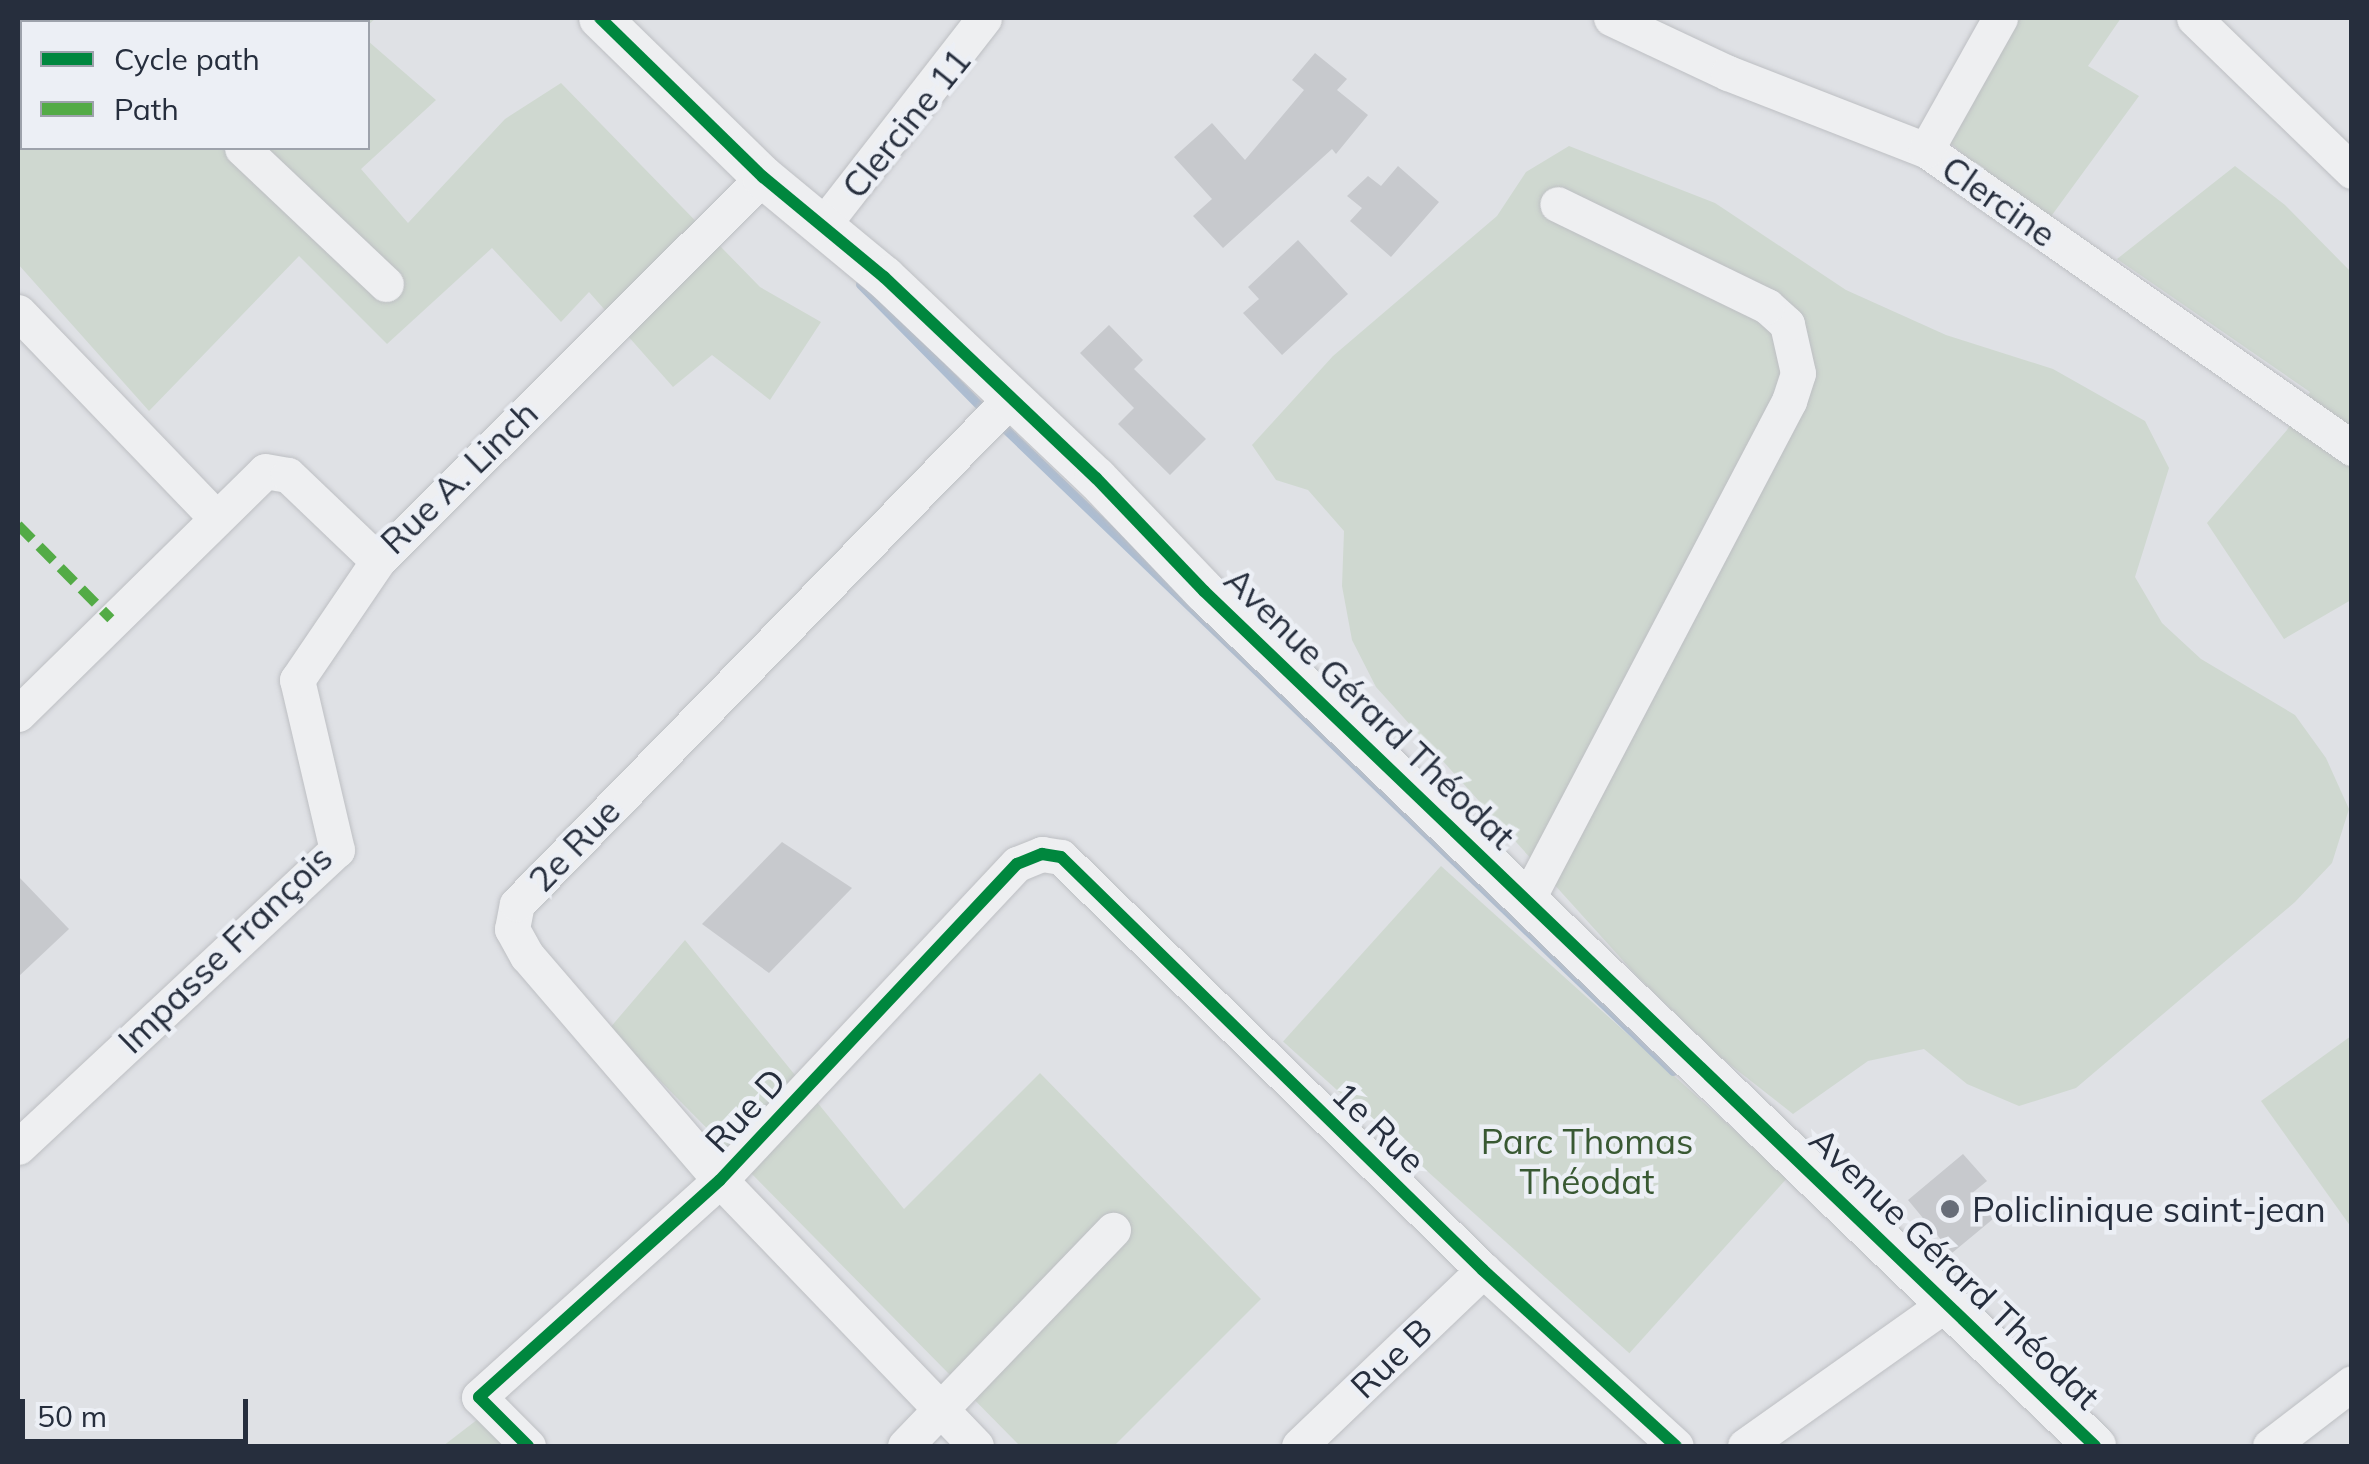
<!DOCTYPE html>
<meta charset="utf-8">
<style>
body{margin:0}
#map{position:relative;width:2369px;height:1464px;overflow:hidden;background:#dfe1e5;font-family:Mulish,sans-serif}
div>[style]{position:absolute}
.green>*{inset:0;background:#cfd8d0;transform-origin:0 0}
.stream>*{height:9px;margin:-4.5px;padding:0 4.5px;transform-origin:4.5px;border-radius:4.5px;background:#adbdd1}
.building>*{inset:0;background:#c7c9cd}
.roads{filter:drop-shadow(0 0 2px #bdbfc3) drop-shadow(0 0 2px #bdbfc3)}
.minor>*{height:35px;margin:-17.5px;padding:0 17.5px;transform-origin:17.5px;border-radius:17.5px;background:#eeeff1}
.tertiary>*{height:42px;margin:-21px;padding:0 21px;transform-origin:21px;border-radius:21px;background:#eeeff1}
.quiet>*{height:10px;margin-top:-5px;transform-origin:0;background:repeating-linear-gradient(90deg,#53ab46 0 20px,transparent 0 30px)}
.cycleway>*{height:12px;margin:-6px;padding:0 6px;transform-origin:6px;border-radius:6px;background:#00873e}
.dots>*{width:28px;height:28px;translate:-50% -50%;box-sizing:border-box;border:5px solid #eceff5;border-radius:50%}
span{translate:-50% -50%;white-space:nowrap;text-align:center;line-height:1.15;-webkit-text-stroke:9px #eceff5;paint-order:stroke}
.street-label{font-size:35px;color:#262e3d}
.park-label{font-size:35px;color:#395933}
.poi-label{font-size:35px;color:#262e3d}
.left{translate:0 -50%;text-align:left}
.frame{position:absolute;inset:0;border:20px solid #262e3d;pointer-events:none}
.legend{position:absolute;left:20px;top:20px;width:350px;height:130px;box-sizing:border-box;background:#eceff5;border:2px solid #9da2ab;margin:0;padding:12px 18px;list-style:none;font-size:30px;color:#262e3d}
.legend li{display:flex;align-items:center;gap:20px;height:50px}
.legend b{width:50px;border:2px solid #9da2ab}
.scale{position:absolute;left:20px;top:1399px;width:228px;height:45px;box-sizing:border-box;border:5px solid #262e3d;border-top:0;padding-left:12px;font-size:30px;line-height:35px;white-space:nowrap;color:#262e3d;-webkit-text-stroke:8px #eceff5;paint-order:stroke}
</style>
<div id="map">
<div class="green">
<i style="left:45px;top:18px;width:128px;height:6px"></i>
<i style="clip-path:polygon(198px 18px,376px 18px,368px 25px,194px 22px)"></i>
<i style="clip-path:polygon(2013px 18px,2121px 18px,2088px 66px,2139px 96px,2044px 226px,1945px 138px)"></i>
<i style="clip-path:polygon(368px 41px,436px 100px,361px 169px,408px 223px,505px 119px,561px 83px,760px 287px,821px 322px,770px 400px,712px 355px,673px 387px,589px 292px,561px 322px,492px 248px,387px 344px,299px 256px,149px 411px,18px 264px,18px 53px,22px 46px,22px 148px,368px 148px)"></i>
<i style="clip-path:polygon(1569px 146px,1715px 203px,1846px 290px,1946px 335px,2053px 369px,2145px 421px,2169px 468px,2135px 577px,2162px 623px,2201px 659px,2295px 715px,2326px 758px,2349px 809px,2332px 863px,2295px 902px,2076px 1088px,2019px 1106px,1967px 1084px,1924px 1049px,1868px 1061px,1793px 1114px,1719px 1056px,1637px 976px,1376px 687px,1352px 640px,1342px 586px,1344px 531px,1308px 490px,1276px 480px,1252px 445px,1333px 356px,1497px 216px,1526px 172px)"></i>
<i style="clip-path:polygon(2235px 166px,2285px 205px,2351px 272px,2351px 600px,2284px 639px,2207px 523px,2287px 430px,2310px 392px,2117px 259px)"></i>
<i style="left:1441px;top:866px;width:466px;height:236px;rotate:42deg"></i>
<i style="clip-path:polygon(685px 940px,904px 1209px,1040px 1073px,1261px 1299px,1114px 1446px,1020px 1446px,609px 1029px)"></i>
<i style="clip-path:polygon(2351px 1036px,2351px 1227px,2261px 1101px)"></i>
<i style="clip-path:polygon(478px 1419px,504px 1446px,443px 1446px)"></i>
</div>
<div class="stream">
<i style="left:860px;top:284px;width:175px;rotate:45.5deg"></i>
<i style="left:1001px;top:425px;width:932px;rotate:43.87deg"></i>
</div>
<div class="building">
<i style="clip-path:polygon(1315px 53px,1347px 79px,1337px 90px,1368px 115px,1336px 154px,1332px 149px,1223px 248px,1193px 216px,1212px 199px,1174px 157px,1212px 123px,1245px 160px,1304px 90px,1292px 80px)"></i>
<i style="clip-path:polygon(1398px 166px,1439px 202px,1391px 257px,1350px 221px,1362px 208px,1347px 196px,1368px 176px,1381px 186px)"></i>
<i style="clip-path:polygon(1298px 240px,1348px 294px,1282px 355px,1243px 313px,1259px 299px,1248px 287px)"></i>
<i style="clip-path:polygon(1109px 325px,1143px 360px,1134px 369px,1206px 439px,1170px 475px,1118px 424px,1134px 408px,1080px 353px)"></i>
<i style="clip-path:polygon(782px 842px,852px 888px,769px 973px,702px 924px)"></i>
<i style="clip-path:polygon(18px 876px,69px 929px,18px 977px)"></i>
<i style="clip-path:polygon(1963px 1154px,1987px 1181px,1971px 1194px,1993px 1219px,1952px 1253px,1908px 1200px)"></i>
</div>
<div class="roads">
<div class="minor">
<i style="left:105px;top:18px;width:6px;rotate:39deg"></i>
<i style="left:1611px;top:18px;width:129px;rotate:25.2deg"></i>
<i style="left:1728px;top:73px;width:212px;rotate:21.3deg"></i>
<i style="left:1926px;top:150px;width:520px;rotate:34.97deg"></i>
<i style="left:2194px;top:18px;width:220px;rotate:44.1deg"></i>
<i style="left:242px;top:148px;width:198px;rotate:43.4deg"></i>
<i style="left:1926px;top:150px;width:151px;rotate:-60.7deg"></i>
<i style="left:823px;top:225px;width:262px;rotate:-52.1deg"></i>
<i style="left:18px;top:312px;width:283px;rotate:46.1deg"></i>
<i style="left:18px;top:714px;width:346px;rotate:-44.5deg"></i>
<i style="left:265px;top:471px;width:23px;rotate:10deg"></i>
<i style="left:288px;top:475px;width:124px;rotate:43.7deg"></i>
<i style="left:378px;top:561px;width:544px;rotate:-44.93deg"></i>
<i style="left:1527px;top:900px;width:564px;rotate:-62.3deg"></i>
<i style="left:1789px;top:401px;width:29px;rotate:-72deg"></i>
<i style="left:1798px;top:373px;width:50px;rotate:-102.7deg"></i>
<i style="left:1787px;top:324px;width:27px;rotate:-138deg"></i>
<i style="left:1767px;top:306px;width:233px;rotate:-154.1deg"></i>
<i style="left:18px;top:1147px;width:436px;rotate:-43deg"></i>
<i style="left:337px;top:850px;width:175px;rotate:-103.2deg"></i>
<i style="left:297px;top:680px;width:144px;rotate:-55.8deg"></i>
<i style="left:528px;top:1446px;width:69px;rotate:-135deg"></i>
<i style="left:479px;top:1397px;width:324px;rotate:-42deg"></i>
<i style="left:720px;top:1180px;width:434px;rotate:-46.8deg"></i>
<i style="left:1017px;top:864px;width:27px;rotate:-22deg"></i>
<i style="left:1042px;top:854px;width:19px;rotate:9deg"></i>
<i style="left:1061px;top:857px;width:590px;rotate:44.38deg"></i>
<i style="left:1483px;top:1270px;width:261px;rotate:42.4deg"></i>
<i style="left:905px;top:1446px;width:300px;rotate:-46.1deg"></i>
<i style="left:976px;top:1446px;width:369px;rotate:-133.9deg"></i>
<i style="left:720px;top:1180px;width:296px;rotate:-130.7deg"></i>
<i style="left:527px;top:956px;width:31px;rotate:-119deg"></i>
<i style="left:512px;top:929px;width:25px;rotate:-79deg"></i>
<i style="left:517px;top:904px;width:706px;rotate:-45.69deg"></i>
<i style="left:1299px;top:1446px;width:255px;rotate:-43.7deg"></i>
<i style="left:1745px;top:1446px;width:251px;rotate:-35.3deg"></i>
<i style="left:2270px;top:1446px;width:103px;rotate:-37.5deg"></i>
</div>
<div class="tertiary">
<i style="left:600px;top:18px;width:228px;rotate:44.3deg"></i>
<i style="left:763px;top:177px;width:157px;rotate:39.6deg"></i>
<i style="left:884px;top:277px;width:292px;rotate:43.5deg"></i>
<i style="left:1096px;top:478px;width:156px;rotate:46.3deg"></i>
<i style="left:1204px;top:591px;width:1235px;rotate:43.82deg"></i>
</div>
</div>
<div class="quiet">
<i style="left:18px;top:525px;width:132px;rotate:45.3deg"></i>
</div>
<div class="cycleway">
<i style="left:600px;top:18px;width:228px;rotate:44.3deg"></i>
<i style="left:763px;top:177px;width:157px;rotate:39.6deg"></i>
<i style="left:884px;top:277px;width:292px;rotate:43.5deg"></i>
<i style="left:1096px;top:478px;width:156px;rotate:46.3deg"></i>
<i style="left:1204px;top:591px;width:1235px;rotate:43.82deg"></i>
<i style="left:528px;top:1446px;width:69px;rotate:-135deg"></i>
<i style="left:479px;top:1397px;width:324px;rotate:-42deg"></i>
<i style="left:720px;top:1180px;width:434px;rotate:-46.8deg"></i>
<i style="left:1017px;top:864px;width:27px;rotate:-22deg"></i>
<i style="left:1042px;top:854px;width:19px;rotate:9deg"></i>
<i style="left:1061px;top:857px;width:590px;rotate:44.38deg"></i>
<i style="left:1483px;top:1270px;width:261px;rotate:42.4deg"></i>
</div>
<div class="dots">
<i style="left:1950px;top:1209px;background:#676d78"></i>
</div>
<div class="street-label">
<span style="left:906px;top:123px;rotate:-51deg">Clercine 11</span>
<span style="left:1999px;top:201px;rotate:35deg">Clercine</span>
<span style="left:459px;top:477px;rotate:-44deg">Rue A. Linch</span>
<span style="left:1370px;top:708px;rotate:44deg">Avenue Gérard Théodat</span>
<span style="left:574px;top:845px;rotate:-46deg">2e Rue</span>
<span style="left:225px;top:949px;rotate:-44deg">Impasse François</span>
<span style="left:745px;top:1110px;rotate:-47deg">Rue D</span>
<span style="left:1379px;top:1127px;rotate:44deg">1e Rue</span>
<span style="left:1955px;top:1268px;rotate:44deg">Avenue Gérard Théodat</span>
<span style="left:1391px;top:1358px;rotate:-44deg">Rue B</span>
</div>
<div class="park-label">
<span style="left:1587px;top:1161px">Parc Thomas<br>Théodat</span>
</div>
<div class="poi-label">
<span class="left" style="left:1972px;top:1209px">Policlinique saint-jean</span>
</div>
<div class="frame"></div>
<ul class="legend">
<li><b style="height:12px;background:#00873e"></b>Cycle path</li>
<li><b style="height:12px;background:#53ab46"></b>Path</li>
</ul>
<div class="scale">50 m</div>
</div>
